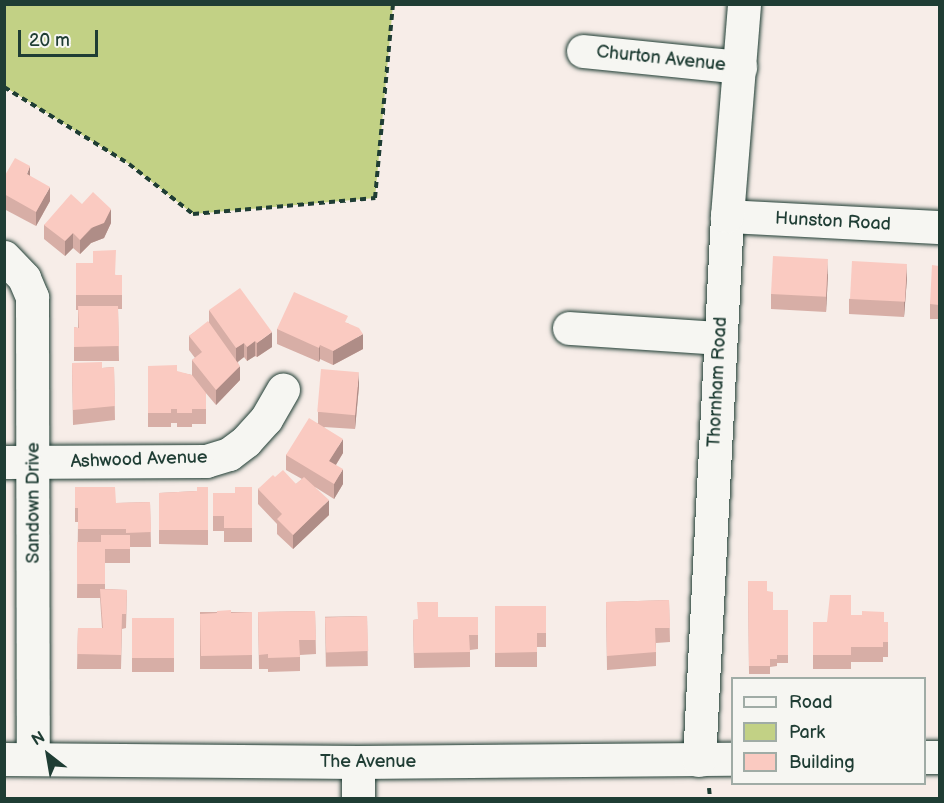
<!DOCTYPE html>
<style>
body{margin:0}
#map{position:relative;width:944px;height:803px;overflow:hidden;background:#f7ede8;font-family:"Balsamiq Sans",sans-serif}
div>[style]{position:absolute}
.green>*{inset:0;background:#c2d185}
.path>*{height:4px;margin-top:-2px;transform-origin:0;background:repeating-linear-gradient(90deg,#1f3d34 0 6px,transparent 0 10.5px)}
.roads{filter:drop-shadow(0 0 2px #1f3d34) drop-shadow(0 0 2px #1f3d34)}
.minor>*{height:33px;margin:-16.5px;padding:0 16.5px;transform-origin:16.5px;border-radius:16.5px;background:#f6f6f2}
.wall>*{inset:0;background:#d7aea6;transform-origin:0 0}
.shaded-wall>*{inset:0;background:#af8d87}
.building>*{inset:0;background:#facac1;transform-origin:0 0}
span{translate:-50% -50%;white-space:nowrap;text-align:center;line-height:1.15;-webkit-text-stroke:4.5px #f6f6f2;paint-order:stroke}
.street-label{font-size:18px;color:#1f3d34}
.frame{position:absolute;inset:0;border:6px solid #1f3d34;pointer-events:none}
.legend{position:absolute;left:731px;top:677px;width:195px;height:108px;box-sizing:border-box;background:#f6f6f2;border:2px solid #a0aca6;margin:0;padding:8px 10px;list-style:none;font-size:18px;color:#1f3d34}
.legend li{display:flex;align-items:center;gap:12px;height:30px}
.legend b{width:30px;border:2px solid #a0aca6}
.north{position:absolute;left:18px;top:725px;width:60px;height:60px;-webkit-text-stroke:4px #f6f6f2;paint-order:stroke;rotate:329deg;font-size:16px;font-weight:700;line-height:24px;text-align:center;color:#1f3d34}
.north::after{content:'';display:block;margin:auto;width:21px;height:27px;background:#1f3d34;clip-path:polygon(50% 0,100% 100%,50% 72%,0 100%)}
.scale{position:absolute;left:18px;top:30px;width:80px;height:27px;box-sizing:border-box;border:3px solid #1f3d34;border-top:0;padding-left:8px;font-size:18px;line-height:21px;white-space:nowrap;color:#1f3d34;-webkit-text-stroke:4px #f6f6f2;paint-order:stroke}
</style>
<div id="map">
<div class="green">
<i style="clip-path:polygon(4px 5px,393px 5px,375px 198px,193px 214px,129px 164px,5px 87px)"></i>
</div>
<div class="path">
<i style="left:4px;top:87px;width:147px;rotate:31.6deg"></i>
<i style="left:129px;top:164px;width:81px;rotate:38deg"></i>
<i style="left:193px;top:214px;width:183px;rotate:-5deg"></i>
<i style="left:375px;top:198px;width:195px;rotate:-84.7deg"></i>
<i style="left:709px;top:788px;width:10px;rotate:84deg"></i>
</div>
<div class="roads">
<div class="minor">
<i style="left:583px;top:51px;width:158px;rotate:5.8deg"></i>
<i style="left:727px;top:216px;width:213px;rotate:3deg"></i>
<i style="left:4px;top:257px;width:29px;rotate:46deg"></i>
<i style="left:24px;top:278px;width:21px;rotate:67deg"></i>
<i style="left:32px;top:297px;width:462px;rotate:89.9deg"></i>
<i style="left:569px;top:328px;width:151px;rotate:3.8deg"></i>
<i style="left:4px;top:462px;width:202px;rotate:-0.3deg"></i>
<i style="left:206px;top:461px;width:24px;rotate:-17deg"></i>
<i style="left:229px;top:454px;width:21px;rotate:-37deg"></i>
<i style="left:246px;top:441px;width:30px;rotate:-48deg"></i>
<i style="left:266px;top:419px;width:34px;rotate:-60deg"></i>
<i style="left:924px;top:757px;width:16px"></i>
<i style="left:4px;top:759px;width:354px;rotate:0.5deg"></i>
<i style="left:358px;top:762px;width:374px;rotate:-0.5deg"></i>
<i style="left:699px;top:760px;width:545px;rotate:-87.05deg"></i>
<i style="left:727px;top:216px;width:213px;rotate:-85.4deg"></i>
<i style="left:358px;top:798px;width:36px;rotate:-90deg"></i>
</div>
</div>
<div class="wall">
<i style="clip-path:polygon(30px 176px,50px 201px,36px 226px,4px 209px,4px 177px)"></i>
<i style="clip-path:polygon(82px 204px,111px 223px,104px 238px,91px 243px,80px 254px,73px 248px,65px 256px,44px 239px,44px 225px)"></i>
<i style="clip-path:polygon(76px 263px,116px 275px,122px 275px,122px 309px,118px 309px,119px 361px,74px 361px,74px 327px,78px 328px,78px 310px,76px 310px)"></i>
<i style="clip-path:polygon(939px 266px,939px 319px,930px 319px,930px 304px)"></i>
<i style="clip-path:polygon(828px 274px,826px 312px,771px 309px,771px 294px)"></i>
<i style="clip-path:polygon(907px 278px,904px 317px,849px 314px,849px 299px)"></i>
<i style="clip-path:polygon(209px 310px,272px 347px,257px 357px,255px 356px,247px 361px,244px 357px,238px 362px,240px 380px,216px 405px,205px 392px,206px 393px,206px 424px,192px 424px,192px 427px,177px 427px,177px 423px,171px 423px,171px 427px,148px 427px,148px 366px,192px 375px,192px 360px,195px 358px,189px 350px,189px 336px,209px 322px)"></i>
<i style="clip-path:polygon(348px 323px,363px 349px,333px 365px,320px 359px,319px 362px,277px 344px,277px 329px)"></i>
<i style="clip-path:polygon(72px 363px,102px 368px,114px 367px,115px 420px,73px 425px)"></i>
<i style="clip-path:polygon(359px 386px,355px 429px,324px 427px,343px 453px,336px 465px,343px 484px,334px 499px,315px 487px,329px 515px,293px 549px,277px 534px,277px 524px,258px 504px,258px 489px,275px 477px,296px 484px,302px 479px,286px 470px,286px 455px,318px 423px,318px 412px)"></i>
<i style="clip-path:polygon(75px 487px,116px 503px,150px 502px,151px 547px,130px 547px,130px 563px,105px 563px,105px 589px,127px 590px,126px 628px,122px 629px,121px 669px,77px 669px,78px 628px,102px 628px,100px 598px,77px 598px,78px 522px,75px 522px)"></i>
<i style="clip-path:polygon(208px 487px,208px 545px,159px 544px,159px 493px,197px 491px)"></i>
<i style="clip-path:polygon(252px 487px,252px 542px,224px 542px,224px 531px,213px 531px,213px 493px,235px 493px)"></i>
<i style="clip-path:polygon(748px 581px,767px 591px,773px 610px,788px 610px,788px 663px,777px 663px,777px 666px,770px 667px,770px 674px,749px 674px)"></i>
<i style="clip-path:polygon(669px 600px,670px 642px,656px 643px,656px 666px,607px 670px,606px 602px)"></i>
<i style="clip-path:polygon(495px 606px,546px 606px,546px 647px,537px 647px,537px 667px,495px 667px)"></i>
<i style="clip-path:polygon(315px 611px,316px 654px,300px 655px,300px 671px,268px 672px,268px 669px,259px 669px,258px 612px)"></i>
<i style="left:252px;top:612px;width:57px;height:52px;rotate:90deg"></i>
<i style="clip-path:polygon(851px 615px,862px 615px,884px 622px,888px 622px,888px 657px,883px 657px,883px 662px,851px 662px,851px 669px,813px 669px,813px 622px,827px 622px)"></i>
<i style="left:367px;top:616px;width:50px;height:42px;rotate:89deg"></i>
<i style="clip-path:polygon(438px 617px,478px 635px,478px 649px,470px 650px,470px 667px,414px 668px,413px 620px)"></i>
<i style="left:174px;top:618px;width:54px;height:42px;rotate:90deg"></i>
</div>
<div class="shaded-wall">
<i style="clip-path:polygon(30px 166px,30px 181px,27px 174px)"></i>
<i style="clip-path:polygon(50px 187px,50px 201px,36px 226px,36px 212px)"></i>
<i style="clip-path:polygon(111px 209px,111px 223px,104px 238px,91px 243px,80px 254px,80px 240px)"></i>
<i style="clip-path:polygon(73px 233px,73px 248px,65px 256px,65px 241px)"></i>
<i style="clip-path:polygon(828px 259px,828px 274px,826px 312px,826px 298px)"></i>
<i style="clip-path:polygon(907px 264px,907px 278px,904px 317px,904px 302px)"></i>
<i style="clip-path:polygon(272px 332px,272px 347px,257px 357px,257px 343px)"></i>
<i style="clip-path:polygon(363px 334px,363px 349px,333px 365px,333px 351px)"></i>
<i style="clip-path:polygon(255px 341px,255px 356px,247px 361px,247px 347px)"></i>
<i style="clip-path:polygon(244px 343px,244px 357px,236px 363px,236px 348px)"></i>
<i style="clip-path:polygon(320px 345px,320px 359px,319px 362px,319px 348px)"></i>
<i style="clip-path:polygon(240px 366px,240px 380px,216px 405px,216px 390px)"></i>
<i style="clip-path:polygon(359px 372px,359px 386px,355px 429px,355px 415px)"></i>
<i style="clip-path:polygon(343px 439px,343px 453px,329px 476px,329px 461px)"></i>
<i style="clip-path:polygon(343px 469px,343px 484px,334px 499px,334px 484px)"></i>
<i style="clip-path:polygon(329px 500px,329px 515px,293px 549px,293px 535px)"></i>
</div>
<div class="building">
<i style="clip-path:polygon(15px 158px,30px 166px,27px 174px,50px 187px,36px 212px,4px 194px,4px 177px)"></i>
<i style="clip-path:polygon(93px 192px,111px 209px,104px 223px,91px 228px,80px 240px,73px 233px,65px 241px,44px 225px,71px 194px,82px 204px)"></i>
<i style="clip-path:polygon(116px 250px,115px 275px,122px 275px,122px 295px,76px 295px,76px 263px,93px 263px,93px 251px)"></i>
<i style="left:773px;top:256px;width:55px;height:38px;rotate:3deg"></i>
<i style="left:852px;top:261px;width:55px;height:38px;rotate:3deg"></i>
<i style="clip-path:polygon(932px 265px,939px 266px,939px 305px,930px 304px)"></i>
<i style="clip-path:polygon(240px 288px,272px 332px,257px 343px,255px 341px,247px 347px,244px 343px,236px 348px,209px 310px)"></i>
<i style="clip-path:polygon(294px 292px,348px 316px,345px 322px,359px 328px,363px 334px,333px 351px,320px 345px,319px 348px,277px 329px)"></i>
<i style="clip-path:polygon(78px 306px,118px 306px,119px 346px,74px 347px,74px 327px,79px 328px)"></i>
<i style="clip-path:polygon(208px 321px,240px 366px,216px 390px,192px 360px,202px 352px,189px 336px)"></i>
<i style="clip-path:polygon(102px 362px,102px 368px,114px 367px,115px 406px,73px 410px,72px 363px)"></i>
<i style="clip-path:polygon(177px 365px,177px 371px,192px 375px,206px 393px,206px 409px,192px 409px,192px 413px,177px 413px,177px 409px,171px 409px,171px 413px,148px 413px,148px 366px)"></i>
<i style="left:321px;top:369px;width:38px;height:43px;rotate:5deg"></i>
<i style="clip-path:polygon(309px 418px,343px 439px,329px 461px,343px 469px,334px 484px,286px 455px)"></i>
<i style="clip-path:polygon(283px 470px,296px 484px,304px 477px,329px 500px,293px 535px,277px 519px,282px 514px,258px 489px,273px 475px,275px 477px)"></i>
<i style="clip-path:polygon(75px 487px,115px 487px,116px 503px,150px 502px,151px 532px,126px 533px,126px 529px,78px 529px,78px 508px,75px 508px)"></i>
<i style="clip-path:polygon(197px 487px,208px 487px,208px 530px,159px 530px,159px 493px,197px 491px)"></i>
<i style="clip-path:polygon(235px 487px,252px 487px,252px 528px,224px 528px,224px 516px,213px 516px,213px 493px,235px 493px)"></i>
<i style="clip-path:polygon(101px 535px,130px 535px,130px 549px,105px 549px,105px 584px,77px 584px,77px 542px,101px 542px)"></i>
<i style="clip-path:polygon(748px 581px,767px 581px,767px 591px,773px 592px,773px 610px,788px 610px,788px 655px,777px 655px,777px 659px,770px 659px,770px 666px,749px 666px)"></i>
<i style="clip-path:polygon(100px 589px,127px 590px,126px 614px,122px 614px,121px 655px,77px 654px,78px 628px,103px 628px)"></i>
<i style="clip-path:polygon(830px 595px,851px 595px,851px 615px,862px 615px,862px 611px,884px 612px,884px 622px,888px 622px,888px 642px,883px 642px,883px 647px,851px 647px,851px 655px,813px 655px,813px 622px,827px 622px)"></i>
<i style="clip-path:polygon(669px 600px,670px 628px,655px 628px,656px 652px,607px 656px,606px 602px)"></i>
<i style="clip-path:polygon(417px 602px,438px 602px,438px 617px,478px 617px,478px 635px,469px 635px,470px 652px,414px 653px,413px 620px,418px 619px)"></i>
<i style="clip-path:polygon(495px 606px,546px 606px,546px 633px,537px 633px,537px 652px,495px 653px)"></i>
<i style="clip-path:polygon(231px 610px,231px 613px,252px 612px,252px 655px,201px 656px,200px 614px,217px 613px,217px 611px)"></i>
<i style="clip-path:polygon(315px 611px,316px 640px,299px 640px,300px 657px,268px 658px,268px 654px,259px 655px,258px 612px)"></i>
<i style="left:367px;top:616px;width:35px;height:42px;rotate:88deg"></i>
<i style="left:174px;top:618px;width:40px;height:42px;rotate:90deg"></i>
</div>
<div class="street-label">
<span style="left:661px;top:59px;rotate:6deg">Churton Avenue</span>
<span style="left:833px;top:222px;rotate:3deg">Hunston Road</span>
<span style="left:718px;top:382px;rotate:-87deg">Thornham Road</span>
<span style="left:139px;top:460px;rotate:-2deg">Ashwood Avenue</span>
<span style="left:34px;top:503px;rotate:-90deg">Sandown Drive</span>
<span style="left:368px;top:762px">The Avenue</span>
</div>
<div class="frame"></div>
<ul class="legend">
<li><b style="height:8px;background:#f6f6f2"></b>Road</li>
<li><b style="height:16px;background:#c2d185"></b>Park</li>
<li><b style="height:16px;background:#facac1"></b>Building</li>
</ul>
<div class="north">N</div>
<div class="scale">20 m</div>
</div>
